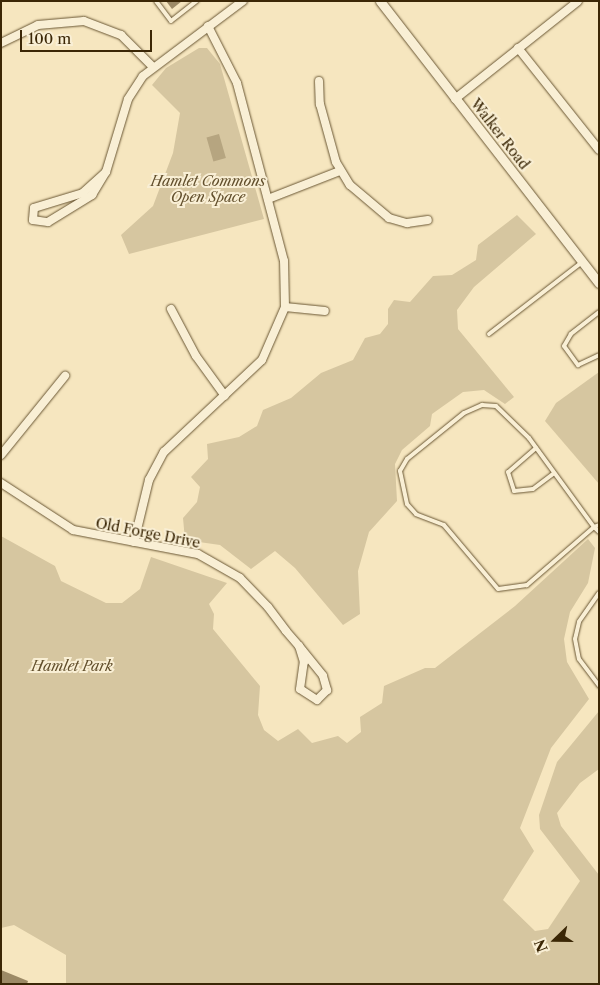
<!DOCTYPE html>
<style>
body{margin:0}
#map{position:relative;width:600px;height:985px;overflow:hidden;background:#f6e6bf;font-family:"Libre Caslon Text",serif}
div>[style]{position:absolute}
.green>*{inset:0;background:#d6c6a0}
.water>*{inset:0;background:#b6a580;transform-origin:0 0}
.building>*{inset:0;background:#9c8a66}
.roads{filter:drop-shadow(0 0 1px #6a5734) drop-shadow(0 0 1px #6a5734)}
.service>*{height:4px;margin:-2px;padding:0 2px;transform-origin:2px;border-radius:2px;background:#f9efd5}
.minor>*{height:8px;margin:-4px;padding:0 4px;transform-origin:4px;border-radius:4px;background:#f9efd5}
.tertiary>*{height:9px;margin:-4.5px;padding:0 4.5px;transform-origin:4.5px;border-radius:4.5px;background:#f9efd5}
span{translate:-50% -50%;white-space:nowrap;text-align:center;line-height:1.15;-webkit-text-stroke:4px #f9efd5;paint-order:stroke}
.street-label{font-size:14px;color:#3b2706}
.park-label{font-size:14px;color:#624f2c;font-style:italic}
.frame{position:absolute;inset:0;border:2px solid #3b2706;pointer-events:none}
.north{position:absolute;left:530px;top:915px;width:50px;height:50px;-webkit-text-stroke:4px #f9efd5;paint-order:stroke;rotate:248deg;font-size:14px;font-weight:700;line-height:20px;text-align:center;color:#3b2706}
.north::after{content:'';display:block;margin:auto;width:18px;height:22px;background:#3b2706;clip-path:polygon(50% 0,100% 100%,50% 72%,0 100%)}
.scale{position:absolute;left:20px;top:30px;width:132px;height:22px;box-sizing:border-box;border:2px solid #3b2706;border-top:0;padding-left:6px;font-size:15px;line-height:18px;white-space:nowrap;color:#3b2706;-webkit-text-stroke:4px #f9efd5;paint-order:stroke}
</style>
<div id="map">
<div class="green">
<i style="clip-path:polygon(199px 48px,207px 48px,220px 64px,264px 219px,129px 254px,121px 235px,153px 206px,173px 153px,180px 113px,152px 85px,166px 68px)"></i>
<i style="clip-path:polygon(517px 215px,536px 234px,474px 287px,457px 310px,458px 329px,514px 397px,505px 404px,484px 390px,463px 392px,432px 414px,430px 426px,402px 450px,395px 464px,397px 501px,369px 532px,358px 571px,360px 614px,343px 625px,295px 568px,275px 551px,251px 569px,220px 545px,185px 540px,183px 518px,197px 502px,200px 487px,191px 477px,208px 459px,207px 444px,239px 437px,257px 426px,263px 410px,291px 398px,321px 373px,353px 360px,365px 338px,380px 334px,388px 324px,388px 309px,394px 300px,410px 302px,433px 276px,452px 275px,476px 260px,478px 245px)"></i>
<i style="clip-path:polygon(599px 372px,599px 484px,545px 421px,556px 403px)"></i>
<i style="clip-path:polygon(1px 536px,55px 566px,61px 581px,106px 603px,122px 603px,140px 589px,151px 557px,227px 583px,209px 604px,214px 614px,213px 629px,260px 686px,258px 715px,264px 730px,278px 741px,298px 729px,312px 743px,338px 736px,347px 743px,361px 732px,360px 717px,382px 703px,384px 686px,425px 668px,435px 668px,515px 606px,588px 539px,595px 548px,588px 583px,570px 612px,564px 639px,567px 662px,589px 699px,551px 748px,520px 828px,534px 851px,503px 900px,535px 931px,548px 929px,580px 881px,540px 829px,539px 815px,557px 762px,599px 711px,599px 769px,580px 783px,557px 813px,561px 826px,599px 875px,599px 984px,66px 984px,66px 955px,14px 925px,1px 928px)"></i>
</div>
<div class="water">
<i style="left:219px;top:134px;width:25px;height:13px;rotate:74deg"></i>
</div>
<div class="building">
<i style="clip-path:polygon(166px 1px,182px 1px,172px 9px)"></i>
<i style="clip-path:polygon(1px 970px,28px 981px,27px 984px,1px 984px)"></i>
</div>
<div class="roads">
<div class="service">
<i style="left:156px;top:1px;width:25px;rotate:53deg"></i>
<i style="left:171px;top:21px;width:33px;rotate:-38deg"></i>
<i style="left:599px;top:312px;width:36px;rotate:142deg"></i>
<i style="left:571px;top:334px;width:14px;rotate:120deg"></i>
<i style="left:564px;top:346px;width:24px;rotate:54deg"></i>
<i style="left:578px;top:365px;width:23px;rotate:-25deg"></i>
<i style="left:489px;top:334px;width:118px;rotate:-37.7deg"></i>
<i style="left:536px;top:448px;width:37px;rotate:139deg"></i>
<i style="left:508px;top:472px;width:20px;rotate:72deg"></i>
<i style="left:514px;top:491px;width:19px;rotate:-6deg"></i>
<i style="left:533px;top:489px;width:26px;rotate:-37deg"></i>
<i style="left:599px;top:525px;width:5px;rotate:158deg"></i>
<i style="left:594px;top:527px;width:89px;rotate:139.1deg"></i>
<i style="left:527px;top:585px;width:29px;rotate:172deg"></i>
<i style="left:498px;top:589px;width:84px;rotate:-130.2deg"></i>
<i style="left:444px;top:525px;width:30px;rotate:-159deg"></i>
<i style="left:416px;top:514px;width:13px;rotate:-132deg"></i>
<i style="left:407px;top:504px;width:34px;rotate:-102deg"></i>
<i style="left:400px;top:471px;width:14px;rotate:-60deg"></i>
<i style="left:407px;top:459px;width:73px;rotate:-38.9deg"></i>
<i style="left:464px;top:413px;width:20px;rotate:-24deg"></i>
<i style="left:482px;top:405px;width:14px;rotate:4deg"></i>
<i style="left:496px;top:406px;width:46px;rotate:44.1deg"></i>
<i style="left:529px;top:438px;width:110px;rotate:53.9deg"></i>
<i style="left:594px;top:527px;width:7px;rotate:45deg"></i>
<i style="left:599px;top:593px;width:35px;rotate:125deg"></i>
<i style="left:579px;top:622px;width:17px;rotate:103deg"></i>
<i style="left:575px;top:639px;width:20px;rotate:79deg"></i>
<i style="left:579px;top:659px;width:34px;rotate:53deg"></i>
</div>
<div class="minor">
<i style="left:1px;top:43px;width:41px;rotate:-25.9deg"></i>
<i style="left:38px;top:25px;width:46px;rotate:-5deg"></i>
<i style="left:84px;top:21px;width:40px;rotate:21deg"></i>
<i style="left:121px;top:35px;width:44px;rotate:45deg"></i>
<i style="left:518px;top:48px;width:130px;rotate:51.5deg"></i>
<i style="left:319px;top:81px;width:23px;rotate:88deg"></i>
<i style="left:320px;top:104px;width:60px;rotate:74.6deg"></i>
<i style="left:336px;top:162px;width:27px;rotate:59deg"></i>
<i style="left:350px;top:185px;width:51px;rotate:40.2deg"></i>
<i style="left:389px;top:218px;width:19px;rotate:16deg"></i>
<i style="left:407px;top:223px;width:21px;rotate:-8deg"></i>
<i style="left:455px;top:99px;width:157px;rotate:-38.5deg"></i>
<i style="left:106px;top:172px;width:31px;rotate:138deg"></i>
<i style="left:83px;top:193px;width:51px;rotate:163deg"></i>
<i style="left:34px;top:208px;width:12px;rotate:95deg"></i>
<i style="left:33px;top:220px;width:15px;rotate:8deg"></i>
<i style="left:48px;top:222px;width:52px;rotate:-31.5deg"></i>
<i style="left:92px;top:195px;width:27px;rotate:-59deg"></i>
<i style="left:106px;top:172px;width:76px;rotate:-73.2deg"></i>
<i style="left:128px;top:99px;width:27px;rotate:-57deg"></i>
<i style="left:143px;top:76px;width:125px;rotate:-36.9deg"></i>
<i style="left:268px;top:199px;width:77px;rotate:-21.3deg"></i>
<i style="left:285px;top:307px;width:40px;rotate:5.7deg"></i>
<i style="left:171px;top:309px;width:53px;rotate:62deg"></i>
<i style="left:196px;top:356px;width:49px;rotate:54.1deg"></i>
<i style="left:1px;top:455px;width:102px;rotate:-51deg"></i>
<i style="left:1px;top:483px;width:86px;rotate:33.1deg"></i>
<i style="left:73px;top:530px;width:127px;rotate:10.9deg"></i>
<i style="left:198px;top:554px;width:48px;rotate:29.7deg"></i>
<i style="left:240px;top:578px;width:40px;rotate:46deg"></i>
<i style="left:268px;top:607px;width:30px;rotate:53deg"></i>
<i style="left:286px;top:631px;width:20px;rotate:49deg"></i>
<i style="left:299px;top:646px;width:38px;rotate:51deg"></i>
<i style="left:323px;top:676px;width:15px;rotate:74deg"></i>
<i style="left:327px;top:690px;width:14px;rotate:135deg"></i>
<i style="left:317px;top:700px;width:20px;rotate:-147deg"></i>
<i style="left:300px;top:689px;width:27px;rotate:-82deg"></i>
<i style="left:304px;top:662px;width:17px;rotate:-107deg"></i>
<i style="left:134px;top:542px;width:64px;rotate:-76.4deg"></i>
<i style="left:149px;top:480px;width:32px;rotate:-62deg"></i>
<i style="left:164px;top:452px;width:134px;rotate:-43.2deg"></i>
<i style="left:262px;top:360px;width:58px;rotate:-66.5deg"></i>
<i style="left:285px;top:307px;width:46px;rotate:-91.2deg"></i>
<i style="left:284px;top:261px;width:184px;rotate:-104.8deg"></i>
<i style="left:237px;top:83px;width:64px;rotate:-117deg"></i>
</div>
<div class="tertiary">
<i style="left:380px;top:1px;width:357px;rotate:52.2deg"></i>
</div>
</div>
<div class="street-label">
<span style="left:500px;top:134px;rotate:52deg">Walker Road</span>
<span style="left:148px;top:533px;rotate:11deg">Old Forge Drive</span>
</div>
<div class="park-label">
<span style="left:208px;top:189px">Hamlet Commons<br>Open Space</span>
<span style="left:72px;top:666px">Hamlet Park</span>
</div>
<div class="frame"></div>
<div class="north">N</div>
<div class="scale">100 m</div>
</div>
